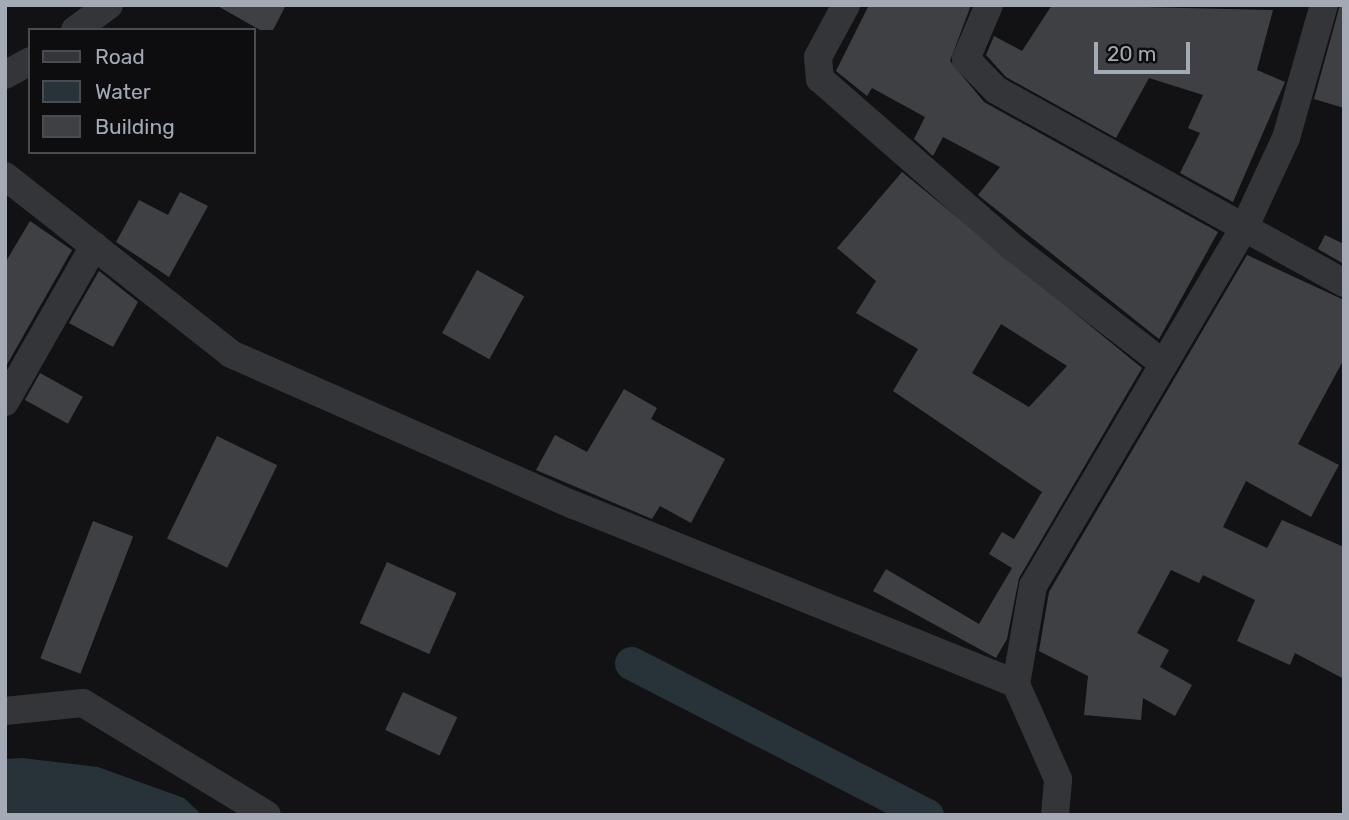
<!DOCTYPE html>
<style>
body{margin:0}
#map{position:relative;width:1349px;height:820px;overflow:hidden;background:#121214;font-family:Rubik,sans-serif}
div>[style]{position:absolute}
.water>*{inset:0;background:#283239}
.canal>*{height:33px;margin:-16.5px;padding:0 16.5px;transform-origin:16.5px;border-radius:16.5px;background:#283239}
.building>*{inset:0;background:#3e4044;transform-origin:0 0}
.minor>*{height:28px;margin:-14px;padding:0 14px;transform-origin:14px;border-radius:14px;background:#333539}
span{translate:-50% -50%;white-space:nowrap;text-align:center;line-height:1.15;-webkit-text-stroke:6px #0d0d0f;paint-order:stroke}
.frame{position:absolute;inset:0;border:7px solid #a3aab6;pointer-events:none}
.legend{position:absolute;left:28px;top:28px;width:228px;height:126px;box-sizing:border-box;background:#0d0d0f;border:2px solid #494c52;margin:0;padding:9px 12px;list-style:none;font-size:21px;color:#a3aab6}
.legend li{display:flex;align-items:center;gap:14px;height:35px}
.legend b{width:35px;border:2px solid #494c52}
.scale{position:absolute;left:1094px;top:42px;width:96px;height:32px;box-sizing:border-box;border:4px solid #a3aab6;border-top:0;padding-left:9px;font-size:21px;line-height:24px;white-space:nowrap;color:#a3aab6;-webkit-text-stroke:5px #0d0d0f;paint-order:stroke}
</style>
<div id="map">
<div class="water">
<i style="clip-path:polygon(22px 758px,98px 767px,184px 798px,202px 815px,5px 815px,5px 759px)"></i>
</div>
<div class="canal">
<i style="left:631px;top:663px;width:333px;rotate:27.2deg"></i>
</div>
<div class="building">
<i style="clip-path:polygon(216px 5px,286px 5px,273px 30px,260px 30px)"></i>
<i style="clip-path:polygon(869px 5px,971px 5px,950px 61px,984px 102px,1218px 232px,1159px 339px,978px 195px,1000px 167px,943px 137px,933px 156px,914px 139px,925px 117px,872px 88px,867px 96px,836px 71px)"></i>
<i style="clip-path:polygon(1052px 5px,1273px 10px,1257px 70px,1285px 82px,1233px 202px,1180px 173px,1200px 133px,1188px 128px,1203px 95px,1149px 78px,1116px 138px,1006px 77px,986px 55px,994px 36px,1022px 51px)"></i>
<i style="clip-path:polygon(1340px 5px,1344px 5px,1344px 108px,1314px 99px)"></i>
<i style="clip-path:polygon(evenodd,902px 172px,1142px 368px,1019px 578px,1007px 639px,996px 658px,873px 591px,886px 569px,979px 624px,1012px 568px,989px 554px,1002px 532px,1014px 539px,1042px 492px,893px 391px,918px 349px,856px 313px,876px 281px,837px 248px,902px 172px,1001px 324px,1067px 366px,1029px 407px,972px 373px,1001px 324px)"></i>
<i style="clip-path:polygon(180px 192px,208px 206px,169px 277px,116px 242px,139px 200px,168px 215px)"></i>
<i style="clip-path:polygon(30px 221px,72px 250px,5px 368px,5px 263px)"></i>
<i style="clip-path:polygon(1325px 235px,1344px 244px,1344px 264px,1318px 249px)"></i>
<i style="clip-path:polygon(1247px 255px,1344px 300px,1344px 359px,1298px 444px,1339px 465px,1311px 517px,1246px 481px,1223px 527px,1267px 548px,1282px 520px,1344px 547px,1344px 679px,1295px 653px,1290px 665px,1237px 641px,1255px 600px,1203px 575px,1199px 583px,1171px 570px,1137px 633px,1169px 650px,1160px 667px,1192px 685px,1175px 716px,1143px 698px,1141px 720px,1084px 715px,1088px 676px,1039px 651px,1049px 592px)"></i>
<i style="left:477px;top:270px;width:54px;height:72px;rotate:29deg"></i>
<i style="clip-path:polygon(99px 271px,138px 302px,113px 347px,69px 323px)"></i>
<i style="left:40px;top:373px;width:49px;height:31px;rotate:29deg"></i>
<i style="clip-path:polygon(624px 389px,657px 408px,651px 419px,725px 459px,691px 523px,660px 506px,652px 519px,536px 470px,555px 435px,587px 452px)"></i>
<i style="left:217px;top:436px;width:67px;height:114px;rotate:26deg"></i>
<i style="left:93px;top:521px;width:43px;height:147px;rotate:21deg"></i>
<i style="left:387px;top:562px;width:76px;height:67px;rotate:24deg"></i>
<i style="left:403px;top:692px;width:60px;height:42px;rotate:25deg"></i>
</div>
<div class="minor">
<i style="left:846px;top:5px;width:59px;rotate:118.3deg"></i>
<i style="left:818px;top:57px;width:22px;rotate:85deg"></i>
<i style="left:820px;top:79px;width:259px;rotate:41.1deg"></i>
<i style="left:1015px;top:249px;width:188px;rotate:37.7deg"></i>
<i style="left:989px;top:5px;width:59px;rotate:113.1deg"></i>
<i style="left:966px;top:59px;width:43px;rotate:45.9deg"></i>
<i style="left:996px;top:90px;width:398px;rotate:29deg"></i>
<i style="left:75px;top:30px;width:42px;rotate:-36.3deg"></i>
<i style="left:5px;top:75px;width:29px;rotate:-29deg"></i>
<i style="left:5px;top:176px;width:288px;rotate:38.2deg"></i>
<i style="left:231px;top:354px;width:375px;rotate:23.8deg"></i>
<i style="left:574px;top:505px;width:477px;rotate:22deg"></i>
<i style="left:5px;top:402px;width:180px;rotate:-60.3deg"></i>
<i style="left:5px;top:711px;width:78px;rotate:-5.9deg"></i>
<i style="left:83px;top:703px;width:215px;rotate:31.3deg"></i>
<i style="left:1055px;top:815px;width:36px;rotate:-85deg"></i>
<i style="left:1058px;top:779px;width:104px;rotate:-113.9deg"></i>
<i style="left:1016px;top:684px;width:99px;rotate:-80.2deg"></i>
<i style="left:1033px;top:586px;width:420px;rotate:-59.5deg"></i>
<i style="left:1246px;top:224px;width:95px;rotate:-65.1deg"></i>
<i style="left:1286px;top:138px;width:138px;rotate:-74.1deg"></i>
</div>
<div class="frame"></div>
<ul class="legend">
<li><b style="height:9px;background:#333539"></b>Road</li>
<li><b style="height:19px;background:#283239"></b>Water</li>
<li><b style="height:19px;background:#3e4044"></b>Building</li>
</ul>
<div class="scale">20 m</div>
</div>
